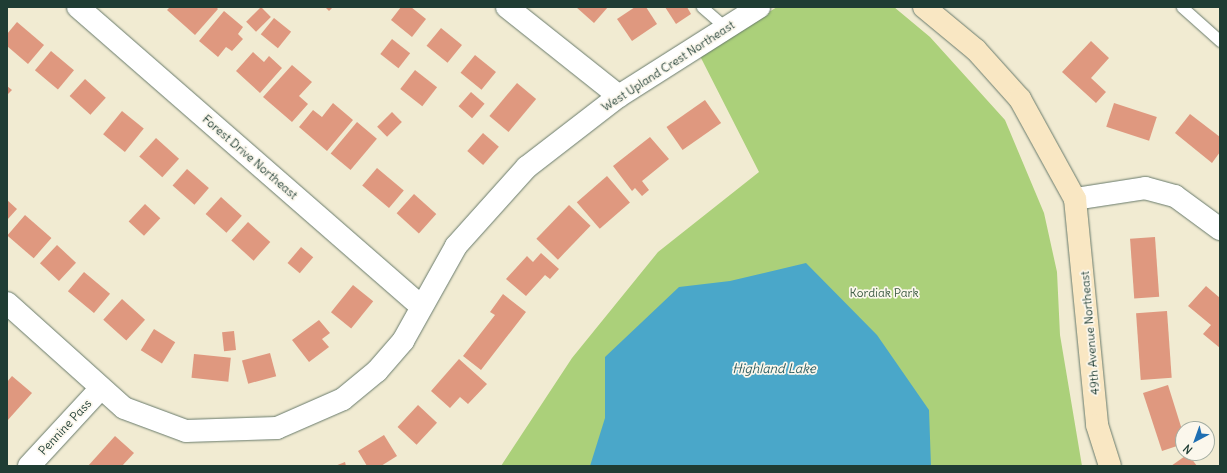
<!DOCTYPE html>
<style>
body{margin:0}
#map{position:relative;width:1227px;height:473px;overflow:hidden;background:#f1ebd2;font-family:Delius,sans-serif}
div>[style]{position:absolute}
.green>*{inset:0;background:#abd07a}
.water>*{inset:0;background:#4aa7c9}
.building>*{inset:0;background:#df987f;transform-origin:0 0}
.roads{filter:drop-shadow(0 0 1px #687a6b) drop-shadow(0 0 1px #687a6b)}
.lane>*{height:11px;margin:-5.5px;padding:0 5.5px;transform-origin:5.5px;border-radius:5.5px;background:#fff}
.street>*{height:22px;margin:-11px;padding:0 11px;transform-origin:11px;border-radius:11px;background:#fff}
.secondary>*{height:22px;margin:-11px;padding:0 11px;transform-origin:11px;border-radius:11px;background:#f9e7c3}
span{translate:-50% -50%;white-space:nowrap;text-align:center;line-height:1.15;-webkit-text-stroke:3.5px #fbf7ec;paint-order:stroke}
.street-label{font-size:12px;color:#1f3d34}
.park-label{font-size:12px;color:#3b5a42}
.water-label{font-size:13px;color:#2c5d61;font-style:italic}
.frame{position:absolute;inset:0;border:8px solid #1f3d34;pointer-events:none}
.north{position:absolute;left:1175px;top:421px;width:40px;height:40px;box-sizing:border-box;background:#fbf7ec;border:1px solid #a3ada2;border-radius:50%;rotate:221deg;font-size:11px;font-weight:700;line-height:16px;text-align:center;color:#1f3d34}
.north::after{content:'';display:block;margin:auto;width:14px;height:18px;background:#1f6fb2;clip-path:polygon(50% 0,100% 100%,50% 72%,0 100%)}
</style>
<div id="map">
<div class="green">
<i style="clip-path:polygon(777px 7px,894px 7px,930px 37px,1005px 120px,1044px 213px,1057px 272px,1060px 335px,1082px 466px,501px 466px,572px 358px,658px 252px,759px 172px,700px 56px)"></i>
</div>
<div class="water">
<i style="clip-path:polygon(806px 263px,877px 335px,929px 410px,931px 466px,590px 466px,605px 418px,605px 357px,679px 287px,730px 281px)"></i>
</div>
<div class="building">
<i style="clip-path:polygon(170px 7px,216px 7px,218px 9px,195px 35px,167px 10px)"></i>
<i style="left:261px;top:7px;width:14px;height:21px;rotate:45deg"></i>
<i style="clip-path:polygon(325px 7px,333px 7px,329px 11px)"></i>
<i style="clip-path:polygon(401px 7px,411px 7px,426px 19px,412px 37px,391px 20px)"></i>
<i style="clip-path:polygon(576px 7px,608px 7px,594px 23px)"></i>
<i style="clip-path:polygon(635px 7px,646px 7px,657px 24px,632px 41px,617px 19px)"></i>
<i style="clip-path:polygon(665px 7px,687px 7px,691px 14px,676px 24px)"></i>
<i style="clip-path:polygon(224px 11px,243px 27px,238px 34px,243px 39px,232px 51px,226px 47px,218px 57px,199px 41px)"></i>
<i style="left:274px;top:18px;width:22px;height:21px;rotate:39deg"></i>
<i style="clip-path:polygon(17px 22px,44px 45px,28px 64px,7px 46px,7px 34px)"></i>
<i style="left:441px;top:28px;width:27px;height:23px;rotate:39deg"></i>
<i style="left:392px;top:39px;width:23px;height:19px;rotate:38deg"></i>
<i style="clip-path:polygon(1091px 41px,1109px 58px,1091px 78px,1106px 92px,1096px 103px,1062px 72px)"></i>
<i style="left:51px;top:51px;width:30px;height:25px;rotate:40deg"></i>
<i style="clip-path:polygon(253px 52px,264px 62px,269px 56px,282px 68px,260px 93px,236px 71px)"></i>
<i style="left:475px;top:55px;width:27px;height:23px;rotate:39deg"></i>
<i style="clip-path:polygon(292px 65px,312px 82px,299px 96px,308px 104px,292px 122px,263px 97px)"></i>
<i style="left:415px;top:70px;width:28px;height:24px;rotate:38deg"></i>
<i style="left:85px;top:79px;width:28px;height:23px;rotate:42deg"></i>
<i style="left:517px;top:83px;width:25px;height:43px;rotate:40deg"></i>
<i style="clip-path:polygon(7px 86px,12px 90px,7px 95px)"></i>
<i style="left:471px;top:92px;width:18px;height:19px;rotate:41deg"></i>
<i style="left:705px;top:100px;width:28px;height:47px;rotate:55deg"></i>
<i style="clip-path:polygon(333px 103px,353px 120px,327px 151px,299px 127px,313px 110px,322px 117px)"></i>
<i style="left:1114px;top:103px;width:45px;height:25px;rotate:18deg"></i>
<i style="left:122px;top:111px;width:28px;height:30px;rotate:39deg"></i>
<i style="left:392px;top:112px;width:14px;height:21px;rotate:45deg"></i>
<i style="clip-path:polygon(1190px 114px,1220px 137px,1220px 152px,1212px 163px,1175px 133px)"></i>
<i style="left:357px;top:122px;width:26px;height:41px;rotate:40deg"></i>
<i style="left:483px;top:133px;width:21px;height:24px;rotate:41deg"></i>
<i style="clip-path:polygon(650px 137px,669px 159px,642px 181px,649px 190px,642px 196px,635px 188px,632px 191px,613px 166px)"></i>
<i style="left:156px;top:138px;width:31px;height:25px;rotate:42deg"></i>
<i style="left:377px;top:168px;width:35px;height:23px;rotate:40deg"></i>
<i style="left:187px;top:169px;width:29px;height:22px;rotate:41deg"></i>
<i style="left:607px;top:176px;width:35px;height:40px;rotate:49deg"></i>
<i style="left:414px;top:194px;width:30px;height:26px;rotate:42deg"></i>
<i style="left:221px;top:197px;width:28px;height:23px;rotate:42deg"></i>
<i style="clip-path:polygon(7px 200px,17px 209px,7px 220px)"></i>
<i style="left:145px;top:204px;width:21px;height:24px;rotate:43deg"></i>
<i style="left:569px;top:205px;width:30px;height:47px;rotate:44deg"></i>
<i style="left:25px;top:215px;width:35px;height:27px;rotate:41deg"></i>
<i style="left:248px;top:222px;width:30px;height:25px;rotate:42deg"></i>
<i style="left:1155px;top:237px;width:60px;height:25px;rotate:86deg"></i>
<i style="left:57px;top:245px;width:26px;height:25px;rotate:43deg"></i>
<i style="left:301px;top:247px;width:16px;height:21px;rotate:40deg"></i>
<i style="clip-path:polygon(541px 253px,559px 269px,550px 279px,545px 275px,526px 296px,506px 279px,527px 256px,533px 262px)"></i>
<i style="left:84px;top:272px;width:34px;height:25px;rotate:40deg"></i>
<i style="left:353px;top:285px;width:26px;height:35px;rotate:39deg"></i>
<i style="clip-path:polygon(1206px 286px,1220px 298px,1220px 348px,1203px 334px,1211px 325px,1188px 306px)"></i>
<i style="clip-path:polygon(503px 294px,526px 312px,481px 370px,463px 356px,495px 315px,490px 312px)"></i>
<i style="left:122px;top:299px;width:31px;height:28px;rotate:42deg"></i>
<i style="left:1167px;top:311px;width:67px;height:31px;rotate:86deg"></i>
<i style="clip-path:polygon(319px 320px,330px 333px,322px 339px,329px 347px,309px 362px,292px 340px)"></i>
<i style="left:154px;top:329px;width:25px;height:25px;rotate:32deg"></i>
<i style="left:234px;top:331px;width:19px;height:12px;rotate:84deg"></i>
<i style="left:270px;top:353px;width:24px;height:29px;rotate:75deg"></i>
<i style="left:194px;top:354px;width:37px;height:24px;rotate:6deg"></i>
<i style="clip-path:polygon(459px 359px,487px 384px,468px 404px,460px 397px,450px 408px,431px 391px)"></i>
<i style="clip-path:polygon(12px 376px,32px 393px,7px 421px,7px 382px)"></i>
<i style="clip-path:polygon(1168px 385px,1183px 433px,1183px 444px,1162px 451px,1143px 393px)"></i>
<i style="left:418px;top:405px;width:26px;height:30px;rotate:43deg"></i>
<i style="clip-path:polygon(384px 435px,397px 456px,381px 466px,367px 466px,358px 451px)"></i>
<i style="clip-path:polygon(115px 436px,134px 453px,122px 466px,88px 466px)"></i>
<i style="clip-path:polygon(1188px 454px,1197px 466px,1171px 466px)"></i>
<i style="clip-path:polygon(345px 462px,346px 466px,335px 466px)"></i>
</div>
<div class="roads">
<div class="lane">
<i style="left:702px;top:7px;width:32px;rotate:41deg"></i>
<i style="left:1182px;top:7px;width:51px;rotate:41.8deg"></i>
</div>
<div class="street">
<i style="left:78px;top:7px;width:455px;rotate:41.1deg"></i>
<i style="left:507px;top:7px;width:143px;rotate:38.5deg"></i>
<i style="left:1075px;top:199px;width:71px;rotate:-8.9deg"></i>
<i style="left:1145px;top:188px;width:31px;rotate:15deg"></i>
<i style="left:1175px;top:196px;width:56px;rotate:36.3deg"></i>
<i style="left:7px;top:303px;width:157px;rotate:41.9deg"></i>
<i style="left:124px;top:408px;width:66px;rotate:20.4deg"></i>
<i style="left:186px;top:431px;width:91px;rotate:-1.9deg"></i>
<i style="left:277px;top:428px;width:72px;rotate:-23.7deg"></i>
<i style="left:343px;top:399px;width:44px;rotate:-39.5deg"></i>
<i style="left:377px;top:371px;width:40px;rotate:-49deg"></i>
<i style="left:403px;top:341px;width:109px;rotate:-60.8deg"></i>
<i style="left:456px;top:246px;width:106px;rotate:-48.1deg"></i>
<i style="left:527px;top:167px;width:116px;rotate:-37.7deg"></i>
<i style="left:619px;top:96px;width:166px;rotate:-32.4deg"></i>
<i style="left:29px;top:466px;width:106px;rotate:-47.3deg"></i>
</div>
<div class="secondary">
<i style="left:924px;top:7px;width:67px;rotate:39.6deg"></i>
<i style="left:976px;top:50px;width:66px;rotate:48.1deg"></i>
<i style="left:1020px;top:99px;width:114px;rotate:61.2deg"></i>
<i style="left:1075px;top:199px;width:227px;rotate:84.4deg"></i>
<i style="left:1097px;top:425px;width:43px;rotate:72.4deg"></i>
</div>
</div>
<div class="street-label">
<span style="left:668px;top:66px;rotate:-33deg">West Upland Crest Northeast</span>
<span style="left:250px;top:157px;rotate:41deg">Forest Drive Northeast</span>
<span style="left:1090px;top:333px;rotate:-95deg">49th Avenue Northeast</span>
<span style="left:65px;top:427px;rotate:-47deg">Pennine Pass</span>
</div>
<div class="park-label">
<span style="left:884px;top:293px">Kordiak Park</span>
</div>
<div class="water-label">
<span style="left:774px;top:369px">Highland Lake</span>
</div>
<div class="frame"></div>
<div class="north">N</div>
</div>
